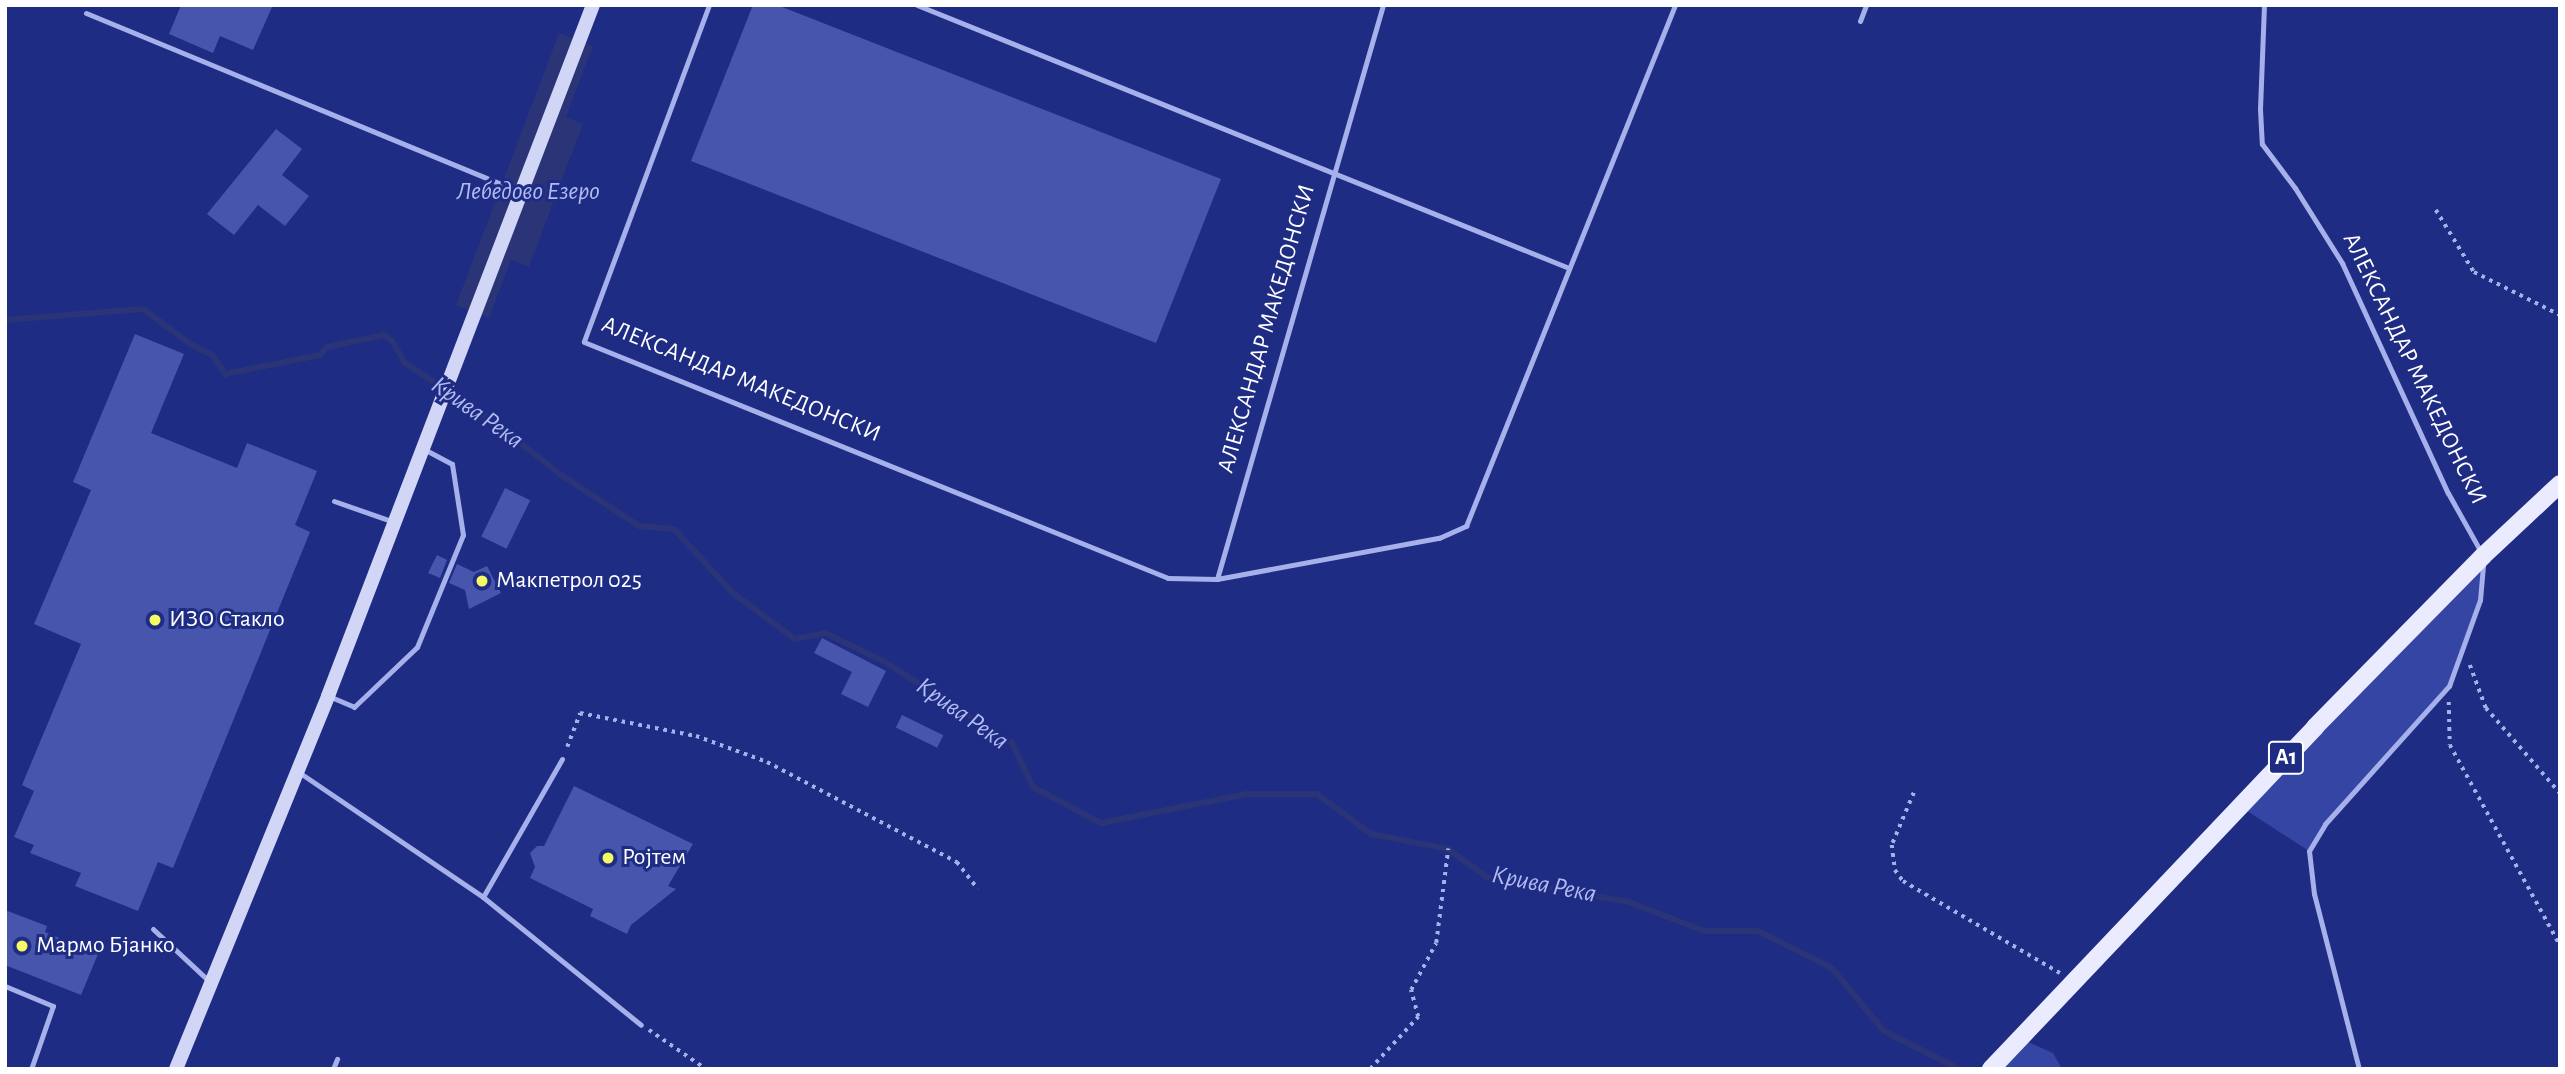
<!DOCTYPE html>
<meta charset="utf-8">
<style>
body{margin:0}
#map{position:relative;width:2565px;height:1074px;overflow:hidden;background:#1e2c84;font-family:"Alegreya Sans",sans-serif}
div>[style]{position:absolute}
.green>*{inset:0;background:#3545a4}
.water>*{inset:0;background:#2b3477}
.stream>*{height:6px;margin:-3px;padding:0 3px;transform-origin:3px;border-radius:3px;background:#2b3477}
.building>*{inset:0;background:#4755ad;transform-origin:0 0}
.path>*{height:3.5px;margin-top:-1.75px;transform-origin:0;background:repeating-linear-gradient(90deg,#a6b0ea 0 3.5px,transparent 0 8.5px)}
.lane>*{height:5px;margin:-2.5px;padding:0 2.5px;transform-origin:2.5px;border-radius:2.5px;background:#a6b0ea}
.secondary>*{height:14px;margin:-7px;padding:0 7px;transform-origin:7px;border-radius:7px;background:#d1d6f7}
.primary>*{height:18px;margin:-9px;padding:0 9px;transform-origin:9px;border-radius:9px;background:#eaebfe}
.dots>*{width:19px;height:19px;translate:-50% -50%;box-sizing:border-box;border:4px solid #1e2c84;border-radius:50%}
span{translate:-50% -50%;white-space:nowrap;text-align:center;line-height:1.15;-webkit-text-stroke:6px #1e2c84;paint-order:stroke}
.shield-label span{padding:2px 5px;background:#1e2c84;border:2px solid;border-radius:5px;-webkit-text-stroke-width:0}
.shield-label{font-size:23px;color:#fff;font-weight:700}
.street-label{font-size:24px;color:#fff}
.poi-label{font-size:24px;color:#fff}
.left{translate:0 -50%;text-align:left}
.water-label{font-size:26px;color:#b2bbf1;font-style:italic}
.frame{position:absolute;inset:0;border:7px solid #fff;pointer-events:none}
</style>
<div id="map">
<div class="green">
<i style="clip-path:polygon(2483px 556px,2480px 600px,2449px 686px,2325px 824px,2309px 851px,2241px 807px)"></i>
<i style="clip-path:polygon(2019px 1038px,2053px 1053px,2062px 1069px,1991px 1069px)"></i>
</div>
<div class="water">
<i style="clip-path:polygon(559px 33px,593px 46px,566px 117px,583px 124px,529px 267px,511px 260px,489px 318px,456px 305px)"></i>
</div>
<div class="stream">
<i style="left:5px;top:320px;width:138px;rotate:-4.6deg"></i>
<i style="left:143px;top:309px;width:57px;rotate:36.5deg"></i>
<i style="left:189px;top:343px;width:27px;rotate:28deg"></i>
<i style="left:213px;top:356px;width:22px;rotate:56deg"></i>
<i style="left:225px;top:374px;width:97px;rotate:-11.3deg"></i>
<i style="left:320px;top:355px;width:11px;rotate:-49deg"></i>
<i style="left:327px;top:347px;width:58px;rotate:-11.9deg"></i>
<i style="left:384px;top:335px;width:10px;rotate:37deg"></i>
<i style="left:392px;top:341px;width:26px;rotate:59deg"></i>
<i style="left:405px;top:363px;width:97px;rotate:33.2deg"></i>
<i style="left:486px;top:416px;width:94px;rotate:38.1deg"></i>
<i style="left:560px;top:474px;width:95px;rotate:33.4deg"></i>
<i style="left:639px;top:526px;width:35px;rotate:5deg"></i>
<i style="left:674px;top:529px;width:88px;rotate:47.3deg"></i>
<i style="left:734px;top:594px;width:76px;rotate:36.4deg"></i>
<i style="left:795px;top:639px;width:31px;rotate:-11deg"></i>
<i style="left:825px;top:633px;width:67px;rotate:25.8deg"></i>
<i style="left:885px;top:662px;width:151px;rotate:32.5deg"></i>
<i style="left:1012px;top:743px;width:49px;rotate:64.5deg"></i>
<i style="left:1033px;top:787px;width:77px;rotate:27.9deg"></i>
<i style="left:1101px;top:823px;width:149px;rotate:-11.2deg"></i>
<i style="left:1247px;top:794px;width:70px"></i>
<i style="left:1317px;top:794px;width:67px;rotate:36.5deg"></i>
<i style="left:1371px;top:834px;width:78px;rotate:11deg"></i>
<i style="left:1448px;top:849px;width:48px;rotate:35.7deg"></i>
<i style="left:1487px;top:877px;width:144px;rotate:10deg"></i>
<i style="left:1629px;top:902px;width:80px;rotate:21.1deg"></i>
<i style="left:1704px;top:931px;width:54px"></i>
<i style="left:1758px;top:931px;width:83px;rotate:26.6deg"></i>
<i style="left:1832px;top:968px;width:82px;rotate:50.5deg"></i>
<i style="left:1884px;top:1031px;width:84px;rotate:26.9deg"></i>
</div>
<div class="building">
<i style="clip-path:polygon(181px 5px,273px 5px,253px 50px,220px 36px,213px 53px,169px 34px)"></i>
<i style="clip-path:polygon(753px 5px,777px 5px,1221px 179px,1156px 343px,691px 161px)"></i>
<i style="clip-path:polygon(276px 129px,302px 149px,282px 175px,309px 196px,285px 226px,258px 205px,234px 235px,207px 214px)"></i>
<i style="clip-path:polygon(135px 334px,184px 354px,151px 433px,237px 468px,247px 443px,317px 471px,295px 525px,310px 532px,173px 868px,158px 862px,138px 911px,75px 886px,81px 873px,30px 853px,34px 845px,14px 837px,34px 791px,22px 785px,81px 644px,34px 624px,91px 490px,73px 482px)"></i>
<i style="left:505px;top:488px;width:28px;height:54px;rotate:26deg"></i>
<i style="clip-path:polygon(437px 555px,447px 560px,440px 578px,428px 573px)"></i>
<i style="clip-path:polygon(457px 564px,474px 572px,487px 566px,501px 593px,469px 609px,465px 590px,449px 583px)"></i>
<i style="clip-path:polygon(822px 638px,886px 671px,868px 707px,841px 694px,852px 672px,814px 653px)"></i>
<i style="left:902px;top:715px;width:46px;height:14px;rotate:26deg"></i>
<i style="clip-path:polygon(574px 786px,693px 844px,668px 886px,676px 889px,631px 925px,627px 934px,590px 916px,593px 909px,530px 878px,535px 867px,530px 853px,537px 846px,544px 846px)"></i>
<i style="clip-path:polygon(5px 910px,47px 926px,45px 932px,98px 954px,81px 995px,5px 965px)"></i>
</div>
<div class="path">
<i style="left:2436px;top:210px;width:73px;rotate:58.5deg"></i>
<i style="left:2474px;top:272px;width:96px;rotate:26.6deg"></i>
<i style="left:2470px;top:665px;width:46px;rotate:69.6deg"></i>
<i style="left:2486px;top:708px;width:113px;rotate:49deg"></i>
<i style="left:2449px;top:702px;width:43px;rotate:88.7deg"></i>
<i style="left:2450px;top:745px;width:228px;rotate:61.2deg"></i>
<i style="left:567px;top:747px;width:36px;rotate:-69deg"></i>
<i style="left:580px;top:713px;width:118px;rotate:11.2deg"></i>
<i style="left:696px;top:736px;width:76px;rotate:20.1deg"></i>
<i style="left:767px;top:762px;width:215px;rotate:27.8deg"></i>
<i style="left:957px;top:862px;width:34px;rotate:52deg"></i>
<i style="left:1914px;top:793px;width:56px;rotate:112.9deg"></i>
<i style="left:1892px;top:845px;width:25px;rotate:83deg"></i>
<i style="left:1895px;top:870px;width:14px;rotate:54deg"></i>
<i style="left:1903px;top:881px;width:182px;rotate:30.4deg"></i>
<i style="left:649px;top:1030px;width:69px;rotate:34.4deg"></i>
<i style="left:1370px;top:1069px;width:71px;rotate:-47.3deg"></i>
<i style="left:1418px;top:1017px;width:28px;rotate:-105deg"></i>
<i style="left:1411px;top:990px;width:53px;rotate:-62deg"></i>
<i style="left:1436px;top:943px;width:95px;rotate:-82.7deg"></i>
</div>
<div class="lane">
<i style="left:709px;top:5px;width:359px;rotate:110.4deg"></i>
<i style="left:584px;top:342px;width:630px;rotate:22deg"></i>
<i style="left:1168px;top:578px;width:49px;rotate:1.2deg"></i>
<i style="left:1217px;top:579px;width:226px;rotate:-10.5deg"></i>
<i style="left:1439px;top:538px;width:30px;rotate:-24deg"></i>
<i style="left:1466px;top:526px;width:561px;rotate:-68.14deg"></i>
<i style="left:917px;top:5px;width:703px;rotate:21.97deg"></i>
<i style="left:2264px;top:5px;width:104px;rotate:92.2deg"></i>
<i style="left:2260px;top:109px;width:35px;rotate:87deg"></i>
<i style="left:2262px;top:144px;width:55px;rotate:53.1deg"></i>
<i style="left:2295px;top:188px;width:89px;rotate:57.9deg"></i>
<i style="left:2342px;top:263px;width:253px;rotate:65.3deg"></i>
<i style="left:2448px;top:493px;width:68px;rotate:60.8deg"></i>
<i style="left:86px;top:13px;width:470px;rotate:22.4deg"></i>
<i style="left:1860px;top:21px;width:17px;rotate:-69deg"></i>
<i style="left:334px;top:501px;width:64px;rotate:19.3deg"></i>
<i style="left:1217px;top:579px;width:598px;rotate:-73.87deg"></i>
<i style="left:331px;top:697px;width:25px;rotate:23deg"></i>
<i style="left:354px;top:707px;width:87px;rotate:-43.6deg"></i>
<i style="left:417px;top:647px;width:121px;rotate:-67.7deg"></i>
<i style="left:463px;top:535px;width:72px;rotate:-98.8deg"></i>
<i style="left:452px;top:464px;width:32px;rotate:-152deg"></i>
<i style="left:300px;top:773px;width:221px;rotate:34.1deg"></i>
<i style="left:483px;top:897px;width:203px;rotate:39deg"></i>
<i style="left:483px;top:897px;width:159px;rotate:-60.2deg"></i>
<i style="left:153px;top:929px;width:78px;rotate:42.9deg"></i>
<i style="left:5px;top:986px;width:52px;rotate:22.6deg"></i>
<i style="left:53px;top:1006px;width:67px;rotate:109.2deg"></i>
<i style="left:333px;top:1069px;width:11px;rotate:-68deg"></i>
<i style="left:2359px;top:1069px;width:181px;rotate:-104.4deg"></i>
<i style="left:2314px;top:894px;width:43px;rotate:-96.6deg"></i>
<i style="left:2309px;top:851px;width:31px;rotate:-59deg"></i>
<i style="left:2325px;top:824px;width:186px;rotate:-48.1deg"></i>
<i style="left:2449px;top:686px;width:91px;rotate:-70.2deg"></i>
<i style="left:2480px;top:600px;width:35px;rotate:-85deg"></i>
</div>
<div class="secondary">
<i style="left:176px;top:1069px;width:403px;rotate:-67.8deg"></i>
<i style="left:328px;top:696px;width:740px;rotate:-69.02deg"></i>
</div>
<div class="primary">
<i style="left:1991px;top:1069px;width:471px;rotate:-46.5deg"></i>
<i style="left:2315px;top:727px;width:240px;rotate:-45.5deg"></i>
<i style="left:2483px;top:556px;width:105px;rotate:-43.1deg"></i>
</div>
<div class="dots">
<i style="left:482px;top:581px;background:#f6f865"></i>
<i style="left:155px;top:620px;background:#f6f865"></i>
<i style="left:608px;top:858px;background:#f6f865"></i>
<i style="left:22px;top:946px;background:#f6f865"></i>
</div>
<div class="shield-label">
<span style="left:2286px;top:758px">A1</span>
</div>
<div class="street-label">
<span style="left:1267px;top:329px;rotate:-74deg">АЛЕКСАНДАР МАКЕДОНСКИ</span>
<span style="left:2414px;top:369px;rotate:64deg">АЛЕКСАНДАР МАКЕДОНСКИ</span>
<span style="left:741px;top:380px;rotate:22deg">АЛЕКСАНДАР МАКЕДОНСКИ</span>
</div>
<div class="poi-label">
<span class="left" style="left:496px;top:581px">Макпетрол 025</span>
<span class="left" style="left:169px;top:620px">ИЗО Стакло</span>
<span class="left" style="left:622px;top:858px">Ројтем</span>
<span class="left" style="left:36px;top:946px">Мармо Бјанко</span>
</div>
<div class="water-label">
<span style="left:528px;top:192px">Лебедово Езеро</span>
<span style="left:477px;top:413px;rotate:35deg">Крива Река</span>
<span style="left:962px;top:714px;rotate:35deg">Крива Река</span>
<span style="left:1544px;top:885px;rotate:11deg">Крива Река</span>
</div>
<div class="frame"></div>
</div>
